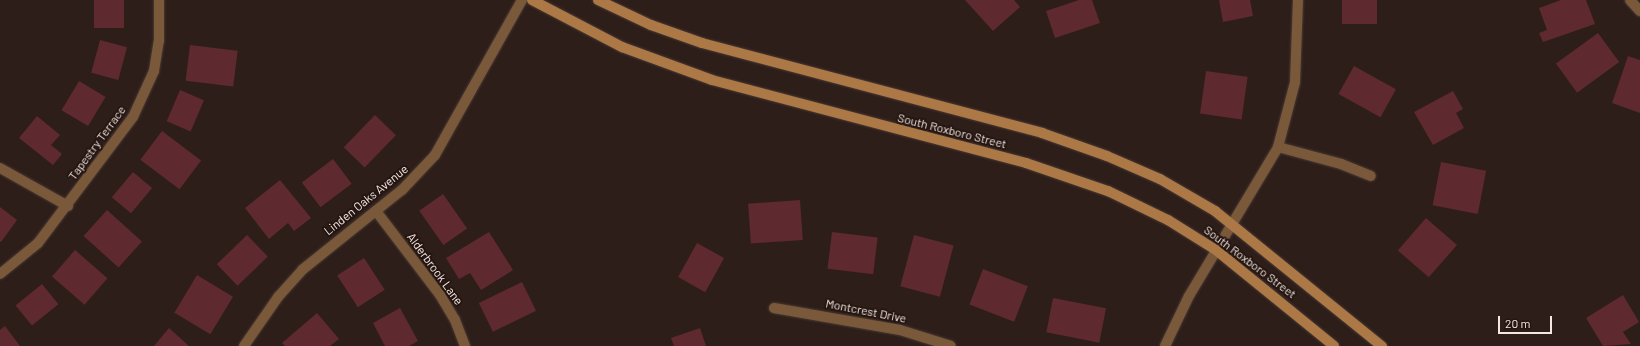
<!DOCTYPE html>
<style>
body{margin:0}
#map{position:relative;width:1640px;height:346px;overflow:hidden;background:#2e1e19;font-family:Barlow,sans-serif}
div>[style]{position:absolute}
.building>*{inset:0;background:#5e292f;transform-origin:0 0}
.roads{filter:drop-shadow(0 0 1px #4a3a35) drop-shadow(0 0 1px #4a3a35)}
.street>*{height:10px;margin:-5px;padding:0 5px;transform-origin:5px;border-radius:5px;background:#7a593b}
.secondary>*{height:10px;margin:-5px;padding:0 5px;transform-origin:5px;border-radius:5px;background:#ac7845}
span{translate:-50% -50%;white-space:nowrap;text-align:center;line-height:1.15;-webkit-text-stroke:4px #241510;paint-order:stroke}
.street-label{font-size:12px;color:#f4e8e4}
.scale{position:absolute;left:1498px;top:316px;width:54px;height:18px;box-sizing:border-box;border:2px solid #f4e8e4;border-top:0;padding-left:5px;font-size:12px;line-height:14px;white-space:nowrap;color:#f4e8e4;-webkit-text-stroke:3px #241510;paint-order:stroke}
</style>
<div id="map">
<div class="building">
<i style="left:94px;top:0;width:30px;height:28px"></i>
<i style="clip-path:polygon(965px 0,1014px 0,1020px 7px,993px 31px)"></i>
<i style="clip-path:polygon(1079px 0,1092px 0,1100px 23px,1055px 38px,1046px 11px)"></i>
<i style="clip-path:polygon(1219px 0,1250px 0,1253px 16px,1223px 22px)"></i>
<i style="left:1342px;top:0;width:35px;height:24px"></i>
<i style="clip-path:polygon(1561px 0,1586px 0,1595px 24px,1543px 42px,1539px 33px,1547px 30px,1539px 8px)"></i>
<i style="left:1598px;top:33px;width:36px;height:52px;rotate:54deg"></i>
<i style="left:100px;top:40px;width:28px;height:34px;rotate:15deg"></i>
<i style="left:190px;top:45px;width:48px;height:36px;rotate:7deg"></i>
<i style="clip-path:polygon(1628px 56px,1640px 60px,1640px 113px,1612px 103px)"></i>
<i style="left:1354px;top:66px;width:48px;height:32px;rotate:29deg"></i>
<i style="left:1206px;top:71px;width:42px;height:43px;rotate:8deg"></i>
<i style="left:79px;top:81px;width:31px;height:34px;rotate:31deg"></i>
<i style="left:180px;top:90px;width:26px;height:34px;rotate:23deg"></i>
<i style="clip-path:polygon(1453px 91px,1463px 109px,1456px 113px,1464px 128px,1433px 145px,1414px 112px)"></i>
<i style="left:375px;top:115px;width:29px;height:45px;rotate:44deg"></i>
<i style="clip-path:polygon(37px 116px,60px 135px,51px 145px,62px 154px,53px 165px,19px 138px)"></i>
<i style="left:162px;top:131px;width:49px;height:36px;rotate:37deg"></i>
<i style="left:333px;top:159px;width:31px;height:39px;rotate:53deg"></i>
<i style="left:1441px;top:162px;width:46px;height:44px;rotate:11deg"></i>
<i style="left:133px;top:172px;width:25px;height:33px;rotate:40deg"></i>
<i style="clip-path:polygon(280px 180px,311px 218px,294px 231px,288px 223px,269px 239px,245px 208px)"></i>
<i style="left:443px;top:194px;width:42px;height:29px;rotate:55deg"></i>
<i style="left:800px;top:200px;width:40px;height:52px;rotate:86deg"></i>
<i style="clip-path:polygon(0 207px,17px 220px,1px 242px,0 241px)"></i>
<i style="left:107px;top:210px;width:47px;height:35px;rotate:42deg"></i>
<i style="left:1426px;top:218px;width:41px;height:43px;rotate:41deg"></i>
<i style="clip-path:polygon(489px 232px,513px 270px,481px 290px,470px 273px,459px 279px,446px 258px)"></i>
<i style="left:832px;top:232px;width:46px;height:37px;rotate:7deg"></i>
<i style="left:247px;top:235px;width:30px;height:42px;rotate:46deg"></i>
<i style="left:914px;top:235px;width:41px;height:53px;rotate:15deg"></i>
<i style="left:697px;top:243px;width:31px;height:39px;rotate:29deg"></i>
<i style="left:75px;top:250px;width:43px;height:35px;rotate:41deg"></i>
<i style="left:364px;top:258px;width:38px;height:32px;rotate:57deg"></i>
<i style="left:983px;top:269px;width:48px;height:38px;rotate:21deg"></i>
<i style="left:197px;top:275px;width:42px;height:44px;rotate:31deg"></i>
<i style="left:522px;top:282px;width:32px;height:48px;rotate:64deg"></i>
<i style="left:42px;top:284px;width:26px;height:34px;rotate:51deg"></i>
<i style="clip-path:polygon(1623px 295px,1639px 322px,1623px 332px,1631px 344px,1603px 346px,1586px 318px)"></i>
<i style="left:1053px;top:298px;width:54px;height:35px;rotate:11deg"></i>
<i style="clip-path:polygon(400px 308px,418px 341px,409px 346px,385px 346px,373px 323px)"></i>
<i style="clip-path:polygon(317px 313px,339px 339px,330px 346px,285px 346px,282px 343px)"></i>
<i style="clip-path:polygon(5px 326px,20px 346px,0 346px,0 330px)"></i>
<i style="clip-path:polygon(169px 328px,189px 346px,154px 346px)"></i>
<i style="clip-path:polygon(700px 328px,706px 346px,674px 346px,671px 338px)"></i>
</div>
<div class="roads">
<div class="street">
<i style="left:1630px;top:0;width:15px;rotate:48deg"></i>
<i style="left:1278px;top:147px;width:65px;rotate:15.1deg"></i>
<i style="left:1341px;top:164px;width:32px;rotate:22deg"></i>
<i style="left:0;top:168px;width:78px;rotate:29.2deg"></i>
<i style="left:376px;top:211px;width:106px;rotate:52.7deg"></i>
<i style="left:440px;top:295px;width:29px;rotate:59deg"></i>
<i style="left:455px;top:320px;width:28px;rotate:69deg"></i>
<i style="left:0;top:274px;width:49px;rotate:-39.2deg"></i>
<i style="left:38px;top:243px;width:158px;rotate:-53deg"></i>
<i style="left:133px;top:117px;width:51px;rotate:-65.5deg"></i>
<i style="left:154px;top:71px;width:30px;rotate:-81deg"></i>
<i style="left:159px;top:41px;width:41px;rotate:-90deg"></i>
<i style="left:774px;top:308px;width:128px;rotate:9.9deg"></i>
<i style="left:900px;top:330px;width:53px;rotate:17.4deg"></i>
<i style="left:244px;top:346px;width:60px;rotate:-55.2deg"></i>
<i style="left:278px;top:297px;width:36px;rotate:-48deg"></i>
<i style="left:302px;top:270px;width:128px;rotate:-38.7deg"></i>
<i style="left:402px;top:190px;width:48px;rotate:-46.7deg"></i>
<i style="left:435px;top:155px;width:178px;rotate:-60.7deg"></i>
<i style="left:1165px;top:346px;width:55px;rotate:-64.4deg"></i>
<i style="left:1189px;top:296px;width:174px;rotate:-59.1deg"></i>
<i style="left:1278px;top:147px;width:67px;rotate:-75.3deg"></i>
<i style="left:1295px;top:82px;width:82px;rotate:-87.9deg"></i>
</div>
<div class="secondary">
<i style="left:532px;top:0;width:102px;rotate:27.6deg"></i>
<i style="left:622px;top:47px;width:96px;rotate:20.1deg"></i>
<i style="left:712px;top:80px;width:325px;rotate:14.8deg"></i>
<i style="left:1026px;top:163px;width:87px;rotate:18.9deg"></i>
<i style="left:1108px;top:191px;width:67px;rotate:25.8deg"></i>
<i style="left:1168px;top:220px;width:57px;rotate:32deg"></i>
<i style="left:1216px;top:250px;width:152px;rotate:39.1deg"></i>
<i style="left:598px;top:0;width:59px;rotate:25.3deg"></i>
<i style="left:651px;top:25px;width:54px;rotate:19.4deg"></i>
<i style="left:702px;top:43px;width:352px;rotate:14.8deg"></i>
<i style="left:1042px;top:133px;width:69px;rotate:19.5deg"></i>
<i style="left:1107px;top:156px;width:58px;rotate:23.5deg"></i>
<i style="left:1160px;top:179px;width:64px;rotate:30.2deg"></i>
<i style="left:1215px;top:211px;width:215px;rotate:39deg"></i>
</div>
</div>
<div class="street-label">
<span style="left:952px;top:131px;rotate:14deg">South Roxboro Street</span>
<span style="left:97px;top:143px;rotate:-54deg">Tapestry Terrace</span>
<span style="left:366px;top:200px;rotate:-39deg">Linden Oaks Avenue</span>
<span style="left:1250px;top:262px;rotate:37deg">South Roxboro Street</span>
<span style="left:435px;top:269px;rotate:54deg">Alderbrook Lane</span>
<span style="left:866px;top:311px;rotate:11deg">Montcrest Drive</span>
</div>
<div class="scale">20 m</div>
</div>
